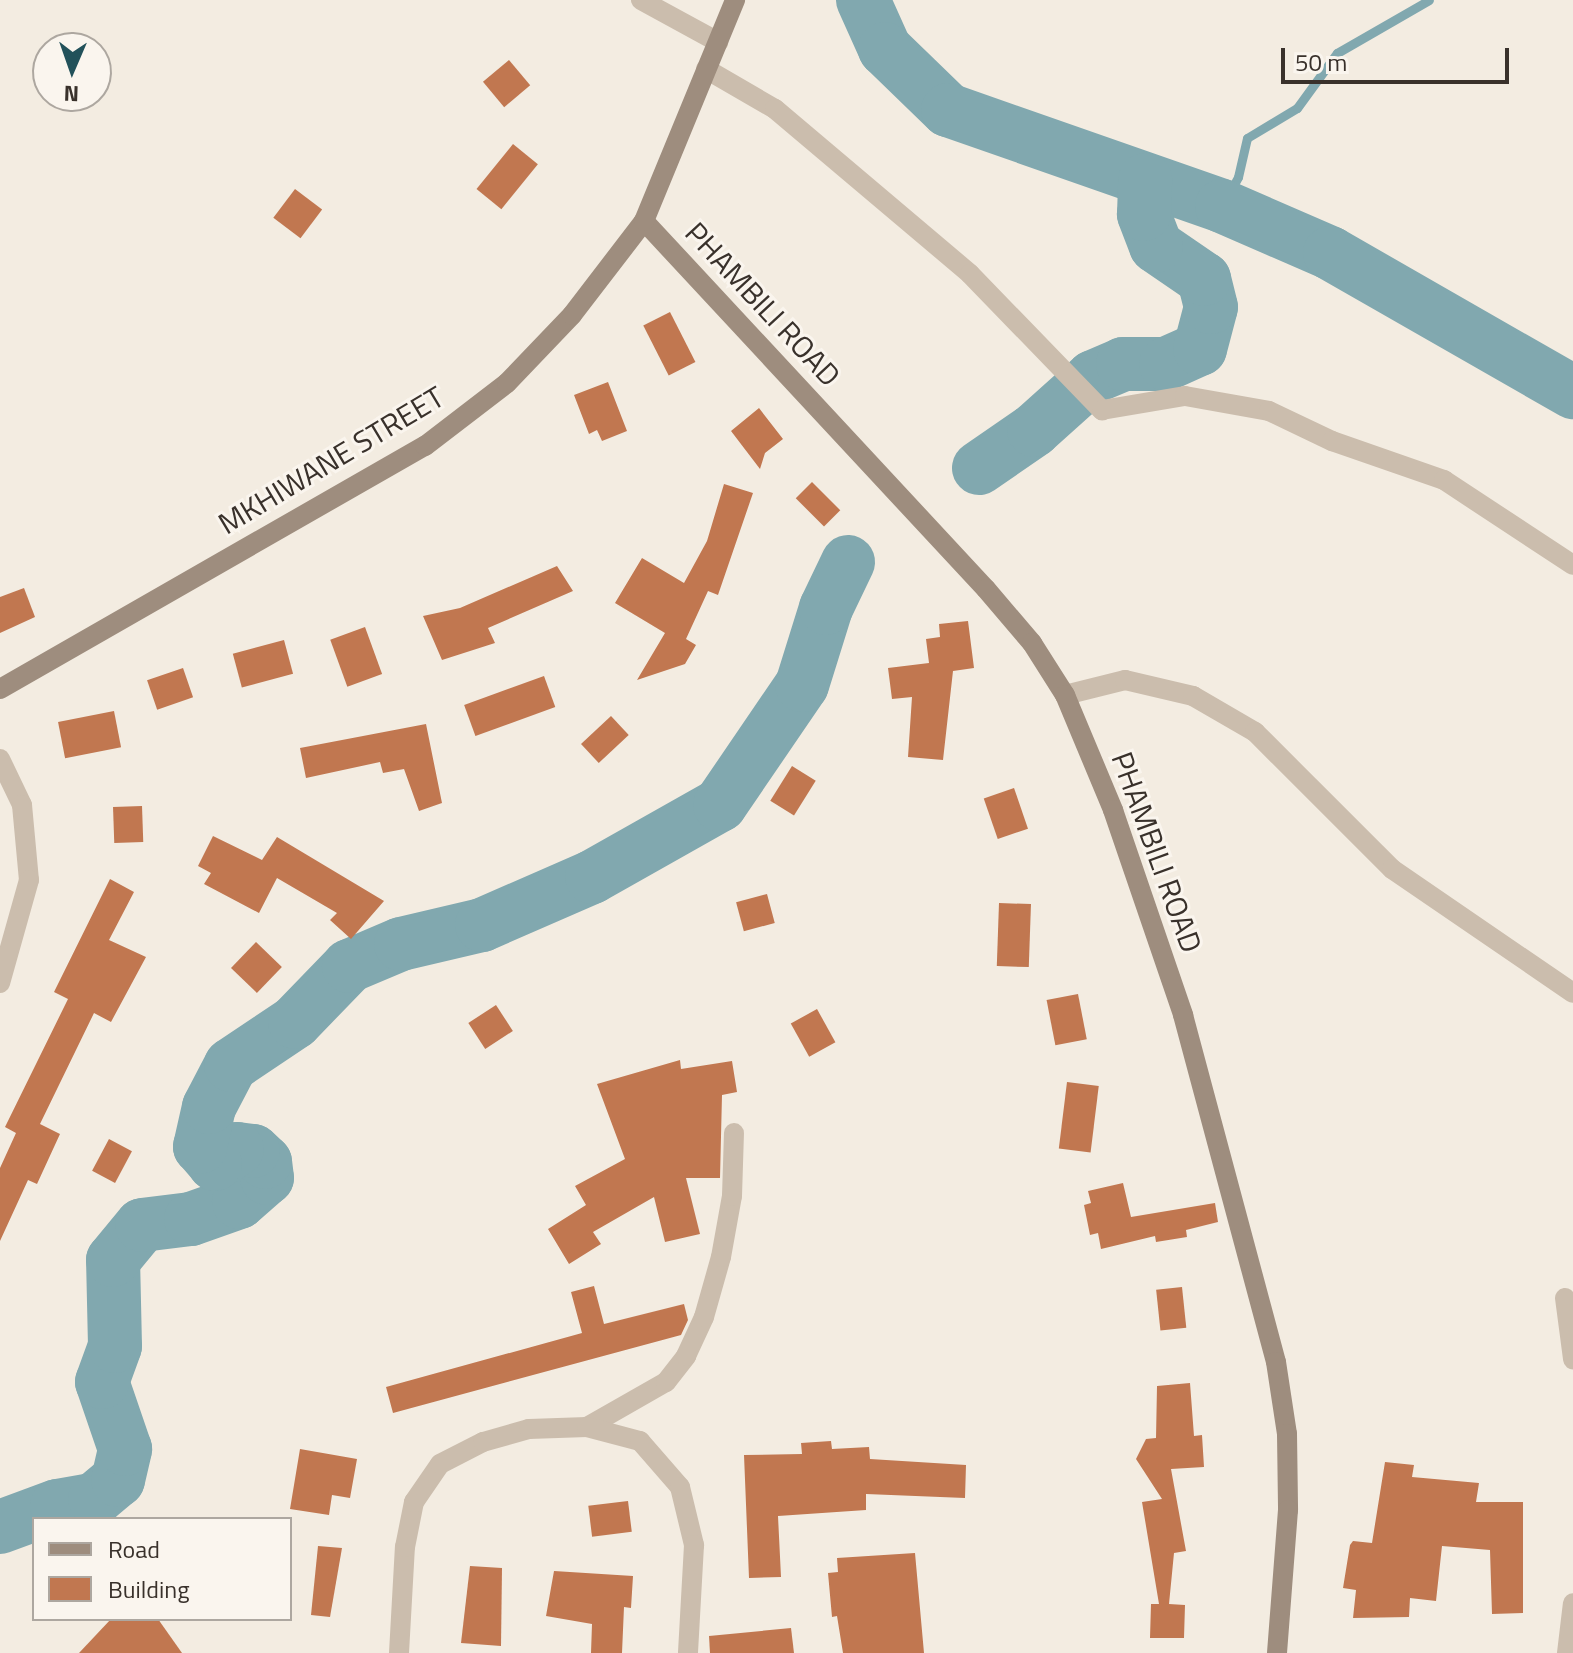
<!DOCTYPE html>
<style>
body{margin:0}
#map{position:relative;width:1573px;height:1653px;overflow:hidden;background:#f3ece1;font-family:"Titillium Web",sans-serif}
div>[style]{position:absolute}
.stream>*{height:9px;margin:-4.5px;padding:0 4.5px;transform-origin:4.5px;border-radius:4.5px;background:#81a8af}
.river>*{height:54px;margin:-27px;padding:0 27px;transform-origin:27px;border-radius:27px;background:#81a8af}
.building>*{inset:0;background:#c17750;transform-origin:0 0}
.street>*{height:20px;margin:-10px;padding:0 10px;transform-origin:10px;border-radius:10px;background:#cbbdad}
.secondary>*{height:20px;margin:-10px;padding:0 10px;transform-origin:10px;border-radius:10px;background:#9e8d7e}
span{translate:-50% -50%;white-space:nowrap;text-align:center;line-height:1.15;-webkit-text-stroke:6px #faf5ee;paint-order:stroke}
.street-label{font-size:30px;color:#39312b}
.legend{position:absolute;left:32px;top:1517px;width:260px;height:104px;box-sizing:border-box;background:#faf5ee;border:2px solid #ada7a0;margin:0;padding:10px 14px;list-style:none;font-size:24px;color:#39312b}
.legend li{display:flex;align-items:center;gap:16px;height:40px}
.legend b{width:40px;border:2px solid #ada7a0}
.north{position:absolute;left:32px;top:32px;width:80px;height:80px;box-sizing:border-box;background:#faf5ee;border:2px solid #ada7a0;border-radius:50%;rotate:182deg;font-size:22px;font-weight:700;line-height:32px;text-align:center;color:#39312b}
.north::after{content:'';display:block;margin:auto;width:28px;height:36px;background:#22515a;clip-path:polygon(50% 0,100% 100%,50% 72%,0 100%)}
.scale{position:absolute;left:1281px;top:48px;width:228px;height:36px;box-sizing:border-box;border:4px solid #39312b;border-top:0;padding-left:10px;font-size:24px;line-height:28px;white-space:nowrap;color:#39312b;-webkit-text-stroke:6px #faf5ee;paint-order:stroke}
</style>
<div id="map">
<div class="stream">
<i style="left:1222px;top:206px;width:33px;rotate:-61deg"></i>
<i style="left:1238px;top:177px;width:40px;rotate:-77deg"></i>
<i style="left:1247px;top:138px;width:58px;rotate:-31deg"></i>
<i style="left:1297px;top:108px;width:68px;rotate:-54deg"></i>
<i style="left:1337px;top:53px;width:106px;rotate:-29.9deg"></i>
</div>
<div class="river">
<i style="left:863px;top:0;width:54px;rotate:65.8deg"></i>
<i style="left:885px;top:49px;width:88px;rotate:44.1deg"></i>
<i style="left:948px;top:110px;width:290px;rotate:19.3deg"></i>
<i style="left:1222px;top:206px;width:118px;rotate:23.5deg"></i>
<i style="left:1330px;top:253px;width:280px;rotate:29.8deg"></i>
<i style="left:979px;top:468px;width:67px;rotate:-34.6deg"></i>
<i style="left:1034px;top:430px;width:79px;rotate:-41.9deg"></i>
<i style="left:1093px;top:377px;width:33px;rotate:-23deg"></i>
<i style="left:1123px;top:364px;width:43px"></i>
<i style="left:1166px;top:364px;width:37px;rotate:-24deg"></i>
<i style="left:1200px;top:349px;width:43px;rotate:-75.3deg"></i>
<i style="left:1211px;top:307px;width:29px;rotate:-104deg"></i>
<i style="left:1204px;top:279px;width:58px;rotate:-145.5deg"></i>
<i style="left:1156px;top:246px;width:34px;rotate:-111deg"></i>
<i style="left:1144px;top:214px;width:34px;rotate:-88deg"></i>
<i style="left:0;top:1527px;width:61px;rotate:-20.2deg"></i>
<i style="left:57px;top:1506px;width:39px;rotate:-10deg"></i>
<i style="left:95px;top:1499px;width:30px;rotate:-40deg"></i>
<i style="left:118px;top:1480px;width:32px;rotate:-77deg"></i>
<i style="left:125px;top:1449px;width:71px;rotate:-108.9deg"></i>
<i style="left:102px;top:1382px;width:38px;rotate:-70deg"></i>
<i style="left:115px;top:1346px;width:86px;rotate:-91.3deg"></i>
<i style="left:113px;top:1260px;width:45px;rotate:-50.4deg"></i>
<i style="left:142px;top:1225px;width:49px;rotate:-7deg"></i>
<i style="left:191px;top:1219px;width:51px;rotate:-19.5deg"></i>
<i style="left:239px;top:1202px;width:37px;rotate:-41deg"></i>
<i style="left:267px;top:1178px;width:16px;rotate:-97deg"></i>
<i style="left:265px;top:1162px;width:16px;rotate:-137deg"></i>
<i style="left:253px;top:1151px;width:16px;rotate:-173deg"></i>
<i style="left:237px;top:1149px;width:27px;rotate:146deg"></i>
<i style="left:215px;top:1164px;width:23px;rotate:-131deg"></i>
<i style="left:200px;top:1147px;width:41px;rotate:-77.3deg"></i>
<i style="left:209px;top:1107px;width:47px;rotate:-62.4deg"></i>
<i style="left:231px;top:1065px;width:77px;rotate:-33.9deg"></i>
<i style="left:295px;top:1022px;width:78px;rotate:-46deg"></i>
<i style="left:349px;top:966px;width:56px;rotate:-22.9deg"></i>
<i style="left:401px;top:944px;width:83px;rotate:-13.2deg"></i>
<i style="left:482px;top:925px;width:120px;rotate:-23.6deg"></i>
<i style="left:592px;top:877px;width:147px;rotate:-29.4deg"></i>
<i style="left:720px;top:805px;width:145px;rotate:-55.7deg"></i>
<i style="left:802px;top:685px;width:81px;rotate:-72.7deg"></i>
<i style="left:826px;top:608px;width:51px;rotate:-64.4deg"></i>
</div>
<div class="building">
<i style="left:509px;top:60px;width:33px;height:34px;rotate:50deg"></i>
<i style="left:513px;top:144px;width:32px;height:58px;rotate:39deg"></i>
<i style="left:295px;top:189px;width:34px;height:36px;rotate:37deg"></i>
<i style="left:670px;top:312px;width:56px;height:30px;rotate:63deg"></i>
<i style="clip-path:polygon(608px 382px,627px 431px,602px 441px,597px 430px,589px 434px,574px 395px)"></i>
<i style="clip-path:polygon(759px 408px,783px 439px,765px 453px,760px 469px,731px 431px)"></i>
<i style="left:812px;top:482px;width:40px;height:23px;rotate:45deg"></i>
<i style="clip-path:polygon(724px 484px,753px 493px,718px 595px,708px 591px,686px 639px,696px 645px,685px 664px,637px 680px,665px 633px,615px 603px,642px 558px,684px 583px,707px 541px)"></i>
<i style="clip-path:polygon(557px 566px,573px 591px,488px 628px,495px 643px,442px 660px,423px 616px,460px 608px)"></i>
<i style="clip-path:polygon(24px 588px,35px 617px,0 633px,0 597px)"></i>
<i style="clip-path:polygon(968px 621px,974px 668px,953px 671px,943px 760px,908px 757px,912px 697px,892px 699px,888px 668px,929px 663px,926px 639px,940px 637px,939px 624px)"></i>
<i style="left:365px;top:627px;width:50px;height:37px;rotate:70deg"></i>
<i style="left:284px;top:640px;width:35px;height:53px;rotate:75deg"></i>
<i style="left:183px;top:668px;width:31px;height:38px;rotate:71deg"></i>
<i style="left:544px;top:676px;width:33px;height:85px;rotate:70deg"></i>
<i style="left:114px;top:711px;width:37px;height:57px;rotate:79deg"></i>
<i style="left:611px;top:716px;width:26px;height:41px;rotate:47deg"></i>
<i style="clip-path:polygon(426px 724px,442px 803px,419px 811px,404px 769px,383px 773px,380px 762px,306px 778px,300px 748px)"></i>
<i style="left:792px;top:766px;width:28px;height:41px;rotate:32deg"></i>
<i style="left:1014px;top:788px;width:43px;height:32px;rotate:71deg"></i>
<i style="left:142px;top:806px;width:36px;height:29px;rotate:88deg"></i>
<i style="clip-path:polygon(213px 836px,262px 860px,277px 837px,384px 901px,351px 939px,330px 920px,337px 913px,277px 878px,259px 913px,204px 884px,211px 873px,198px 866px)"></i>
<i style="clip-path:polygon(110px 879px,134px 892px,109px 940px,146px 957px,111px 1022px,94px 1013px,40px 1124px,60px 1134px,37px 1184px,28px 1180px,0 1241px,0 1168px,16px 1133px,5px 1127px,68px 999px,54px 992px)"></i>
<i style="left:767px;top:894px;width:30px;height:32px;rotate:75deg"></i>
<i style="left:999px;top:903px;width:32px;height:63px;rotate:2deg"></i>
<i style="left:256px;top:942px;width:36px;height:36px;rotate:44deg"></i>
<i style="left:1078px;top:994px;width:46px;height:32px;rotate:79deg"></i>
<i style="left:496px;top:1005px;width:31px;height:33px;rotate:57deg"></i>
<i style="left:817px;top:1009px;width:38px;height:30px;rotate:61deg"></i>
<i style="clip-path:polygon(680px 1060px,681px 1069px,732px 1061px,737px 1092px,722px 1095px,720px 1178px,686px 1178px,700px 1234px,665px 1242px,654px 1197px,593px 1232px,601px 1244px,569px 1264px,548px 1229px,586px 1205px,575px 1186px,625px 1159px,597px 1084px)"></i>
<i style="left:1067px;top:1082px;width:32px;height:67px;rotate:7deg"></i>
<i style="left:109px;top:1139px;width:26px;height:36px;rotate:28deg"></i>
<i style="clip-path:polygon(1123px 1183px,1131px 1217px,1215px 1203px,1218px 1222px,1186px 1230px,1187px 1237px,1156px 1242px,1155px 1236px,1101px 1249px,1098px 1233px,1090px 1235px,1084px 1205px,1091px 1203px,1088px 1191px)"></i>
<i style="clip-path:polygon(594px 1286px,604px 1324px,684px 1304px,688px 1320px,681px 1335px,393px 1413px,386px 1387px,582px 1333px,571px 1292px)"></i>
<i style="left:1182px;top:1287px;width:41px;height:26px;rotate:84deg"></i>
<i style="clip-path:polygon(1190px 1383px,1194px 1436px,1202px 1435px,1204px 1467px,1171px 1469px,1186px 1551px,1174px 1553px,1169px 1604px,1185px 1605px,1184px 1638px,1150px 1638px,1151px 1604px,1159px 1604px,1142px 1502px,1162px 1499px,1136px 1459px,1146px 1439px,1156px 1438px,1157px 1386px)"></i>
<i style="clip-path:polygon(831px 1441px,832px 1449px,869px 1447px,870px 1459px,966px 1465px,965px 1498px,866px 1494px,866px 1510px,778px 1516px,781px 1577px,749px 1578px,744px 1455px,802px 1454px,801px 1443px)"></i>
<i style="clip-path:polygon(300px 1449px,357px 1459px,350px 1498px,332px 1495px,329px 1515px,290px 1509px)"></i>
<i style="clip-path:polygon(1385px 1462px,1414px 1465px,1412px 1477px,1479px 1483px,1476px 1502px,1523px 1502px,1523px 1613px,1492px 1614px,1490px 1550px,1442px 1546px,1436px 1601px,1410px 1598px,1409px 1617px,1353px 1618px,1356px 1590px,1343px 1588px,1350px 1545px,1353px 1541px,1372px 1543px)"></i>
<i style="left:628px;top:1501px;width:31px;height:40px;rotate:83deg"></i>
<i style="clip-path:polygon(318px 1546px,342px 1548px,330px 1617px,311px 1615px)"></i>
<i style="clip-path:polygon(915px 1553px,924px 1653px,843px 1653px,837px 1616px,832px 1617px,828px 1573px,838px 1572px,837px 1558px)"></i>
<i style="clip-path:polygon(470px 1566px,502px 1568px,501px 1646px,461px 1643px)"></i>
<i style="clip-path:polygon(554px 1571px,633px 1576px,631px 1608px,624px 1607px,622px 1653px,591px 1653px,592px 1624px,546px 1616px)"></i>
<i style="clip-path:polygon(111px 1619px,158px 1619px,182px 1653px,79px 1653px)"></i>
<i style="clip-path:polygon(791px 1628px,794px 1653px,710px 1653px,709px 1636px)"></i>
</div>
<div class="street">
<i style="left:641px;top:0;width:88px;rotate:28.6deg"></i>
<i style="left:706px;top:69px;width:80px;rotate:30.1deg"></i>
<i style="left:775px;top:109px;width:255px;rotate:40.2deg"></i>
<i style="left:970px;top:274px;width:190px;rotate:45.9deg"></i>
<i style="left:1102px;top:410px;width:84px;rotate:-9.6deg"></i>
<i style="left:1185px;top:396px;width:85px;rotate:10.1deg"></i>
<i style="left:1269px;top:411px;width:70px;rotate:25.5deg"></i>
<i style="left:1332px;top:441px;width:119px;rotate:19.2deg"></i>
<i style="left:1444px;top:480px;width:154px;rotate:33.4deg"></i>
<i style="left:1065px;top:695px;width:62px;rotate:-14deg"></i>
<i style="left:1125px;top:680px;width:70px;rotate:13.2deg"></i>
<i style="left:1193px;top:696px;width:72px;rotate:30.1deg"></i>
<i style="left:1255px;top:732px;width:194px;rotate:45deg"></i>
<i style="left:1392px;top:869px;width:219px;rotate:34.4deg"></i>
<i style="left:0;top:759px;width:51px;rotate:64.4deg"></i>
<i style="left:22px;top:805px;width:75px;rotate:84.7deg"></i>
<i style="left:29px;top:880px;width:107px;rotate:105.7deg"></i>
<i style="left:1565px;top:1298px;width:62px;rotate:82.5deg"></i>
<i style="left:587px;top:1427px;width:91px;rotate:-29.7deg"></i>
<i style="left:666px;top:1382px;width:33px;rotate:-52deg"></i>
<i style="left:686px;top:1356px;width:43px;rotate:-65.2deg"></i>
<i style="left:704px;top:1317px;width:62px;rotate:-74.2deg"></i>
<i style="left:721px;top:1257px;width:62px;rotate:-79.8deg"></i>
<i style="left:732px;top:1196px;width:63px;rotate:-88.2deg"></i>
<i style="left:399px;top:1653px;width:106px;rotate:-86.8deg"></i>
<i style="left:405px;top:1547px;width:46px;rotate:-78.7deg"></i>
<i style="left:414px;top:1502px;width:46px;rotate:-55.6deg"></i>
<i style="left:440px;top:1464px;width:48px;rotate:-27.1deg"></i>
<i style="left:483px;top:1442px;width:48px;rotate:-15.8deg"></i>
<i style="left:529px;top:1429px;width:58px;rotate:-2deg"></i>
<i style="left:587px;top:1427px;width:55px;rotate:14.8deg"></i>
<i style="left:640px;top:1441px;width:61px;rotate:49deg"></i>
<i style="left:680px;top:1487px;width:60px;rotate:76.4deg"></i>
<i style="left:694px;top:1545px;width:108px;rotate:93.2deg"></i>
<i style="left:1567px;top:1653px;width:50px;rotate:-83.2deg"></i>
</div>
<div class="secondary">
<i style="left:644px;top:221px;width:502px;rotate:47.1deg"></i>
<i style="left:986px;top:589px;width:71px;rotate:49.6deg"></i>
<i style="left:1032px;top:643px;width:62px;rotate:57.6deg"></i>
<i style="left:1065px;top:695px;width:125px;rotate:67.3deg"></i>
<i style="left:1113px;top:810px;width:217px;rotate:71.1deg"></i>
<i style="left:1183px;top:1015px;width:359px;rotate:75deg"></i>
<i style="left:1276px;top:1362px;width:73px;rotate:81.3deg"></i>
<i style="left:1287px;top:1434px;width:76px;rotate:89.2deg"></i>
<i style="left:1288px;top:1510px;width:143px;rotate:94.4deg"></i>
<i style="left:0;top:689px;width:490px;rotate:-29.8deg"></i>
<i style="left:425px;top:446px;width:103px;rotate:-37.5deg"></i>
<i style="left:507px;top:383px;width:94px;rotate:-46.3deg"></i>
<i style="left:572px;top:315px;width:118px;rotate:-52.5deg"></i>
<i style="left:644px;top:221px;width:239px;rotate:-67.6deg"></i>
</div>
<div class="street-label">
<span style="left:763px;top:304px;rotate:47deg">PHAMBILI ROAD</span>
<span style="left:331px;top:460px;rotate:-31deg">MKHIWANE STREET</span>
<span style="left:1157px;top:852px;rotate:70deg">PHAMBILI ROAD</span>
</div>
<ul class="legend">
<li><b style="height:10px;background:#9e8d7e"></b>Road</li>
<li><b style="height:22px;background:#c17750"></b>Building</li>
</ul>
<div class="north">N</div>
<div class="scale">50 m</div>
</div>
